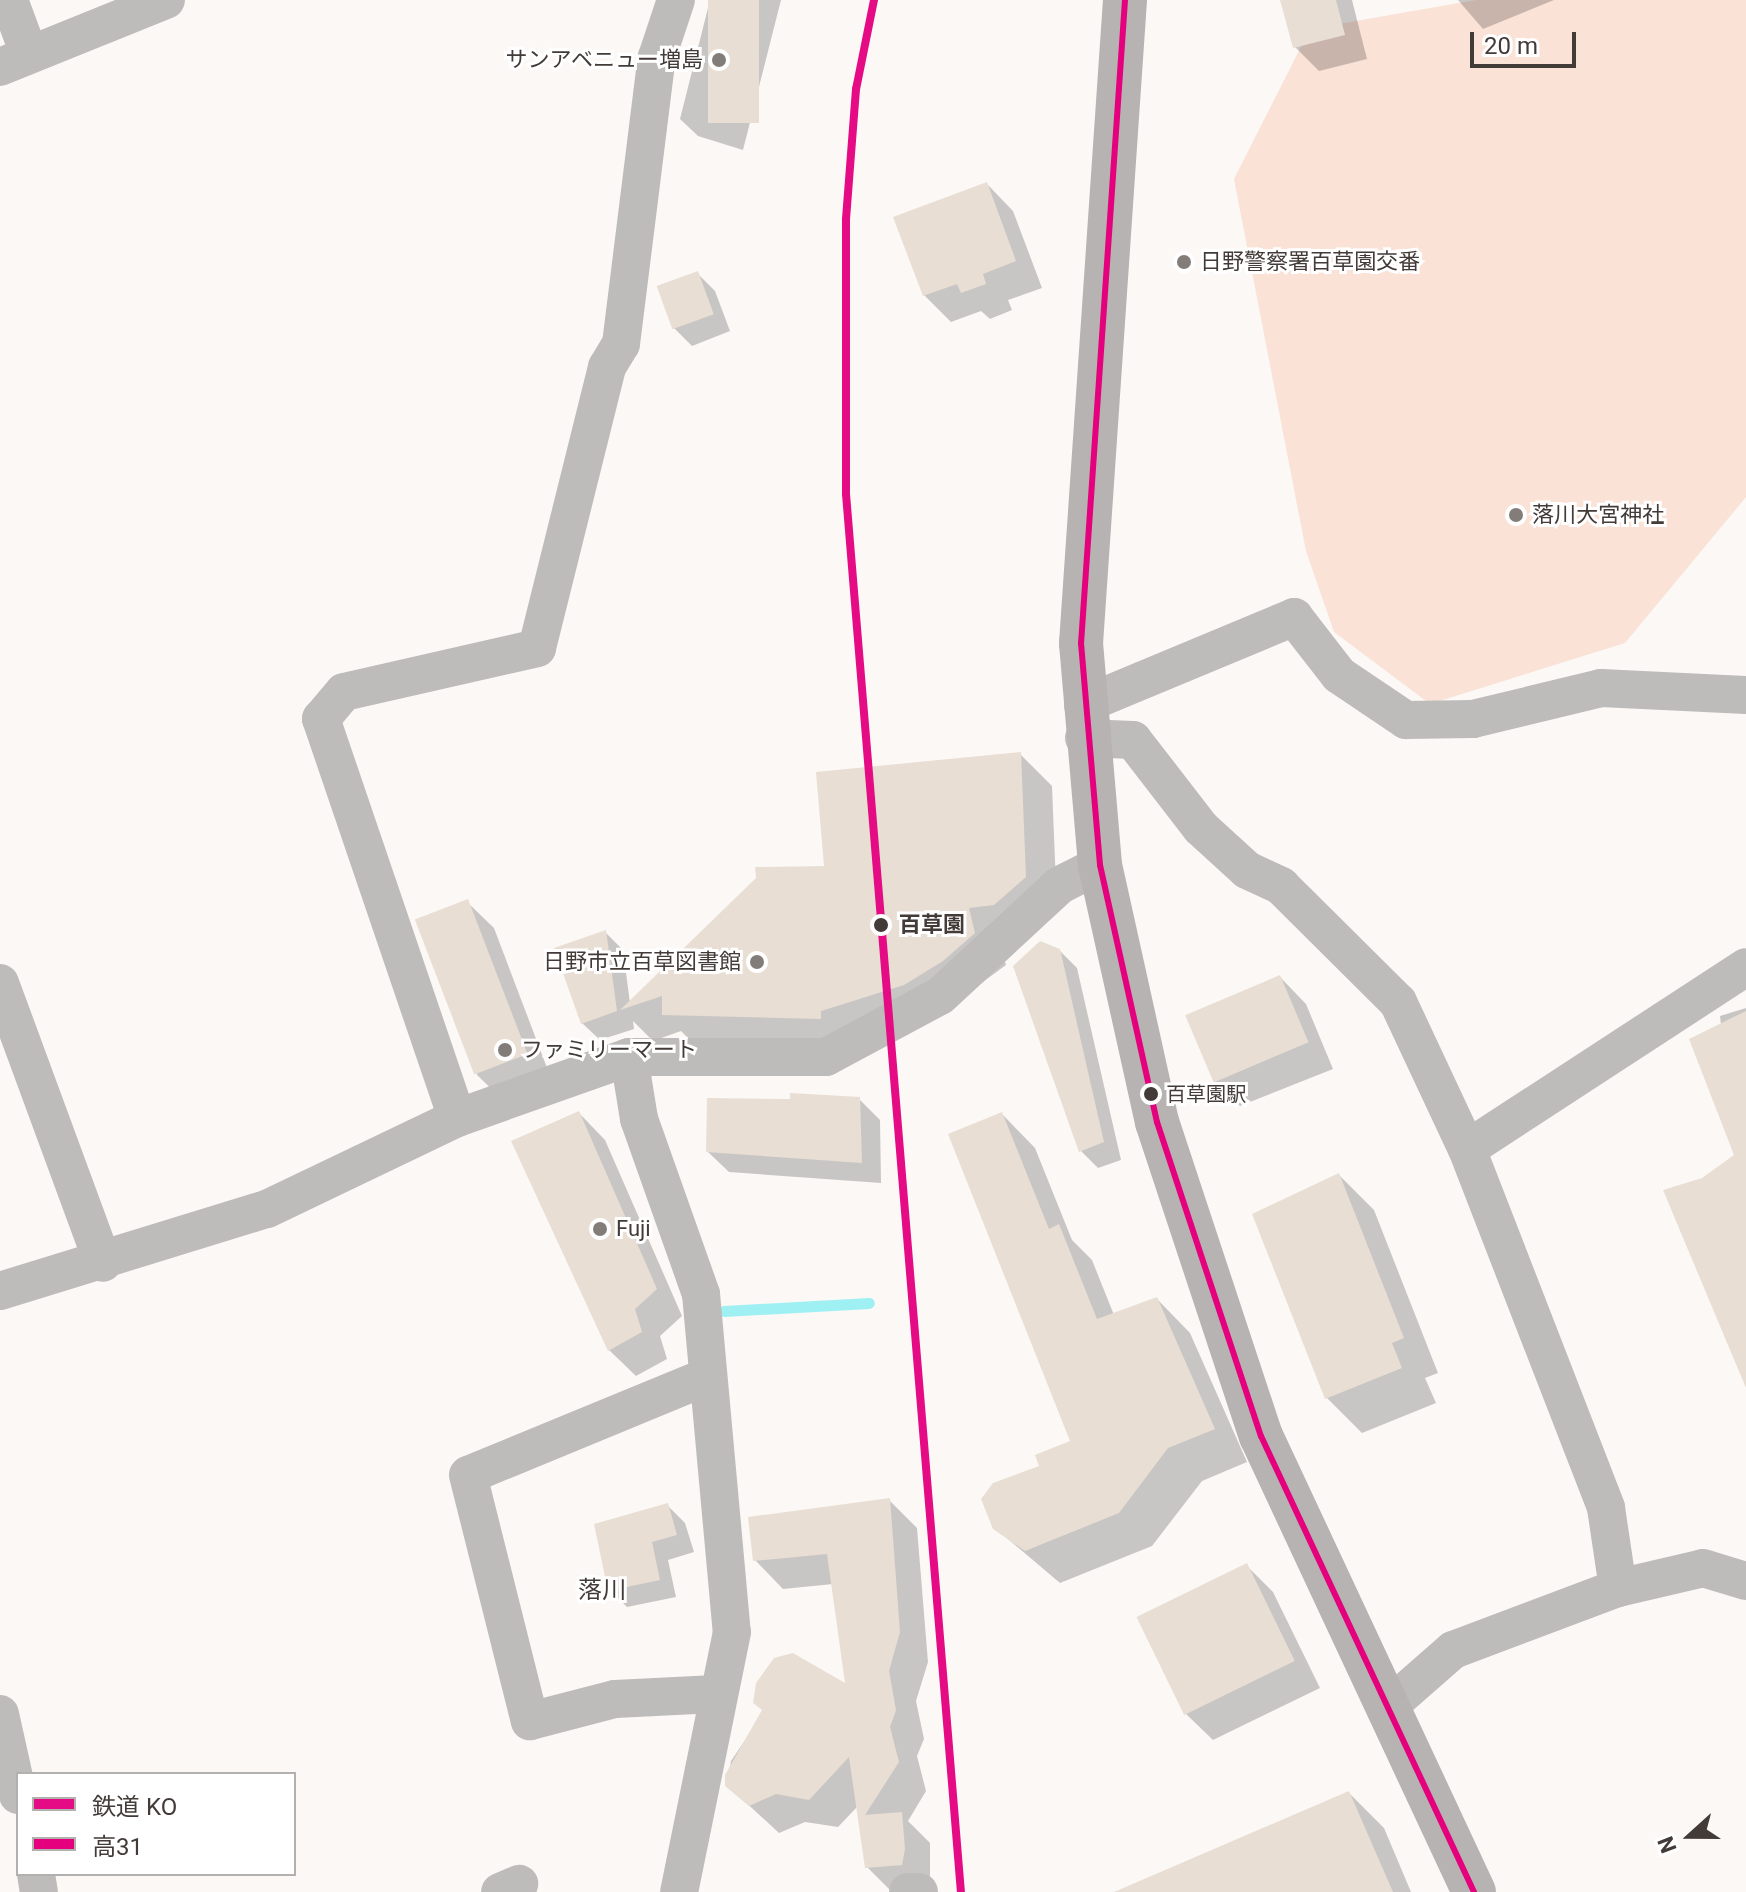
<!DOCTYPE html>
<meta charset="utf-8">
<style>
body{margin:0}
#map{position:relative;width:1746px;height:1892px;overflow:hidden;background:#fbf8f6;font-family:Roboto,"Noto Sans JP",sans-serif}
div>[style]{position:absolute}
.green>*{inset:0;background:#fae2d6}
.shadow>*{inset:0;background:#0003}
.stream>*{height:11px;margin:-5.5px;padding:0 5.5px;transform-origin:5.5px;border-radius:5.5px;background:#9ef0f3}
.building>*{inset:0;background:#e8ded3;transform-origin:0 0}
.minor>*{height:38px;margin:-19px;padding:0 19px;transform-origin:19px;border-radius:19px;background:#bebcba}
.primary>*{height:44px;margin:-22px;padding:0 22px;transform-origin:22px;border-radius:22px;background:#b6b3b2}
.bus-1>*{height:6px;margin:-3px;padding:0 3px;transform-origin:3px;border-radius:3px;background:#e5007d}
.rail-1>*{height:8px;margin:-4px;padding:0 4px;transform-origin:4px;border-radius:4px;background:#e50b84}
.dots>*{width:22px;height:22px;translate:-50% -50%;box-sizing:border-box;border:4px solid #fff;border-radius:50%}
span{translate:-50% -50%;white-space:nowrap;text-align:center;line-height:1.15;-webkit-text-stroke:6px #fff;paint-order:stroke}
.bus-label{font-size:20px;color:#423b38}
.left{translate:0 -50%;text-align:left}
.poi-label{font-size:22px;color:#423b38}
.right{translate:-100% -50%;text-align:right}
.stop-label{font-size:22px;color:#423b38;font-weight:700}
.neighbourhood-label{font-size:24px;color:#423b38}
.legend{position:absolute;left:16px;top:1772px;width:280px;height:104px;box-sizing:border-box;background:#fff;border:2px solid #b3b1af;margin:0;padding:10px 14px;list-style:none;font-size:24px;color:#423b38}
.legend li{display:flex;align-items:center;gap:16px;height:40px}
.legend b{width:40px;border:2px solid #b3b1af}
.north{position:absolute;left:1650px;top:1796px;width:80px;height:80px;-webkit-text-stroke:6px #fff;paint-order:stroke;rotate:249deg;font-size:22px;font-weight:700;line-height:32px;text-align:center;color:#423b38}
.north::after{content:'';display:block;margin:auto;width:28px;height:36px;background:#423b38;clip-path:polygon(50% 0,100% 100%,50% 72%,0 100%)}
.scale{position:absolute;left:1470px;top:32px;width:106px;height:36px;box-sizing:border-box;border:4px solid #423b38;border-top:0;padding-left:10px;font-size:24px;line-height:28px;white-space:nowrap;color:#423b38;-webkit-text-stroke:6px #fff;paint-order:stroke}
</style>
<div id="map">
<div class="green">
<i style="clip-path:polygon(1476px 0,1746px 0,1746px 497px,1625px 643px,1430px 704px,1334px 632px,1306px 551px,1234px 179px,1310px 29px)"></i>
</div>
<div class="shadow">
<i style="clip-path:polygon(710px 0,781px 0,743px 150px,698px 136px,680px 119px)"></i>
<i style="clip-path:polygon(1284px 0,1352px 0,1367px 59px,1319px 71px,1295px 47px)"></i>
<i style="clip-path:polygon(1458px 0,1554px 0,1483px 29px)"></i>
<i style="clip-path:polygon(987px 184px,1013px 211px,1042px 288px,1008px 300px,1012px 310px,990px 319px,981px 311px,951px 322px,924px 295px)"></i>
<i style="clip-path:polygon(698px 274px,715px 291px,730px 331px,692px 346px,674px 328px)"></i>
<i style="clip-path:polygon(1020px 754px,1052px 786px,1057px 909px,999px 940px,1006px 965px,938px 1015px,852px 1043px,696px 1046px,681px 1031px,653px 1041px,633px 1021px,634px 1029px,600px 1040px,582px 1023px,606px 933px,623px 950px,630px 1003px,826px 868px)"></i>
<i style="clip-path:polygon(467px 902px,494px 928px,552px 1081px,504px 1101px,477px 1075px)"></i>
<i style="clip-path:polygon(1059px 950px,1077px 968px,1121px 1160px,1098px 1168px,1081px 1151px)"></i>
<i style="clip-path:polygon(1280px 977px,1306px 1004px,1333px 1069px,1240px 1106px,1213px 1080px)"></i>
<i style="clip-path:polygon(1746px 1008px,1746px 1383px,1703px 1180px,1736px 1156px,1720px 1016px)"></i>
<i style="clip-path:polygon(859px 1099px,880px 1120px,881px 1183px,729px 1172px,708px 1152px)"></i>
<i style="clip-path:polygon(579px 1113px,605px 1140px,682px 1316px,660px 1336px,667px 1359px,636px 1376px,609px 1350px)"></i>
<i style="clip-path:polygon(1002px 1114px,1035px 1148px,1072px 1240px,1092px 1260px,1114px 1315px,1157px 1299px,1190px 1333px,1247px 1462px,1202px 1481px,1152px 1546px,1060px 1583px,995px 1528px,1041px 1467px,1072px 1442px)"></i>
<i style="clip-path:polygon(1339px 1175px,1374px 1210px,1438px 1373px,1425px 1378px,1436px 1403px,1362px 1433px,1327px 1398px)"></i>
<i style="clip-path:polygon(889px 1500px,917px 1528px,928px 1662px,916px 1701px,924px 1739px,917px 1756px,926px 1791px,908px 1821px,930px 1843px,930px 1892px,892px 1892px,867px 1867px,857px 1807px,838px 1827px,805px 1822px,779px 1833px,727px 1785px,731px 1761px,764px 1712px,847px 1686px,833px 1584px,783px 1589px,755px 1560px)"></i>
<i style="clip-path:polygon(668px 1506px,685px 1523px,694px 1552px,668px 1560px,676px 1597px,627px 1607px,610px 1590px)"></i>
<i style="clip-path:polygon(1246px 1565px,1273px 1592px,1320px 1688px,1213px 1740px,1186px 1714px)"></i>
<i style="clip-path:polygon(1349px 1793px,1384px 1828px,1411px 1892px,1119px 1892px)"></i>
</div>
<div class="stream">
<i style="left:724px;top:1311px;width:145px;rotate:-3.2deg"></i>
</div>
<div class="building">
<i style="left:708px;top:0;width:51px;height:123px"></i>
<i style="clip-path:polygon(1280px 0,1336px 0,1345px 35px,1293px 48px)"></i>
<i style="clip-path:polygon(987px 182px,1016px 261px,983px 274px,986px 284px,961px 293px,957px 284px,923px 296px,893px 217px)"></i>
<i style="left:698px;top:271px;width:46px;height:44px;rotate:70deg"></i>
<i style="clip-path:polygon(1021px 752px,1026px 877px,994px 905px,969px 908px,975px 933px,943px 961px,904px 985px,821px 1011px,821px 1019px,662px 1015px,662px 996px,620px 1010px,756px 878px,755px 867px,824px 866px,816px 772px)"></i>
<i style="left:468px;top:899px;width:166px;height:57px;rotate:69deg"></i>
<i style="clip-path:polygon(606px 930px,617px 1011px,581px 1024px,554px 948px)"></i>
<i style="clip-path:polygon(1040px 941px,1060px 949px,1104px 1142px,1079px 1152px,1013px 966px)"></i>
<i style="left:1280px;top:975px;width:73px;height:103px;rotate:67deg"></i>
<i style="clip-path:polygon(1746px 1011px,1746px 1388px,1663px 1190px,1702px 1178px,1734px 1155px,1689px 1039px)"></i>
<i style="clip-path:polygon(790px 1093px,860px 1097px,862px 1163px,706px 1152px,707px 1098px,790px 1099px)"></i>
<i style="clip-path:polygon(579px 1111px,657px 1289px,635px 1309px,642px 1332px,608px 1351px,511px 1141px)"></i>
<i style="clip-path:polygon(1002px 1112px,1049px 1229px,1059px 1224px,1097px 1319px,1157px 1297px,1215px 1429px,1168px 1448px,1119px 1513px,1025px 1551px,993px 1529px,981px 1499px,993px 1483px,1039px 1466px,1035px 1455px,1070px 1441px,948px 1134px)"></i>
<i style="clip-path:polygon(1339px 1173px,1404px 1338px,1392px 1343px,1402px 1368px,1325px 1399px,1252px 1214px)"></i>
<i style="clip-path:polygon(890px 1498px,900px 1632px,889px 1671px,896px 1710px,890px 1727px,899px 1762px,865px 1815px,902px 1812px,905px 1849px,902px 1865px,865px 1868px,849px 1757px,809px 1800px,776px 1794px,749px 1806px,725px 1786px,725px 1775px,762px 1710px,753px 1703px,756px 1683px,774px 1658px,793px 1653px,845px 1683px,827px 1554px,753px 1561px,748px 1517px)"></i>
<i style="clip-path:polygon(668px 1503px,677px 1535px,652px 1542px,660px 1580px,608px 1591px,594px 1524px)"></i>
<i style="left:1247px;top:1563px;width:109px;height:123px;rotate:64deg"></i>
<i style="clip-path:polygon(1349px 1791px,1393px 1892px,1114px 1892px)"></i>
</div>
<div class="minor">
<i style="left:9px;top:0;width:58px;rotate:69.7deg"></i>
<i style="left:0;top:67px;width:179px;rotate:-22deg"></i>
<i style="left:1083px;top:705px;width:229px;rotate:-22.6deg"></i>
<i style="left:1294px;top:617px;width:73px;rotate:52.2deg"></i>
<i style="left:1339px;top:675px;width:81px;rotate:33.9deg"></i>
<i style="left:1406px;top:720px;width:67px;rotate:-0.9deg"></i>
<i style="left:1473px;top:719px;width:132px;rotate:-13.6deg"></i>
<i style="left:1601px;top:688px;width:145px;rotate:2.8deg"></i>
<i style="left:1084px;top:738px;width:49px;rotate:2.3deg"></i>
<i style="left:1133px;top:740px;width:111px;rotate:52.3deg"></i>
<i style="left:1201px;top:828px;width:62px;rotate:42.4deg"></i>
<i style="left:1247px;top:870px;width:38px;rotate:25deg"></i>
<i style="left:1281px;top:886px;width:165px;rotate:44.8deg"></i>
<i style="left:1398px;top:1002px;width:162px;rotate:64.9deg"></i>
<i style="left:1467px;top:1149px;width:385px;rotate:68.8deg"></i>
<i style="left:1606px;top:1508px;width:81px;rotate:81.5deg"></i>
<i style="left:0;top:983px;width:298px;rotate:69.8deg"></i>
<i style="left:629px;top:1057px;width:63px;rotate:80.8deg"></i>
<i style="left:639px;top:1119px;width:186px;rotate:70.5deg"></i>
<i style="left:701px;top:1294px;width:339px;rotate:84.8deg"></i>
<i style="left:732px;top:1632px;width:265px;rotate:101.5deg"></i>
<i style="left:457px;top:1118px;width:422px;rotate:-108.8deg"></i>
<i style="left:321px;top:719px;width:35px;rotate:-50deg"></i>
<i style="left:344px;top:692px;width:198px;rotate:-12.8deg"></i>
<i style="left:537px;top:648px;width:290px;rotate:-76deg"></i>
<i style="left:607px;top:367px;width:27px;rotate:-59deg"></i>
<i style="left:621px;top:344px;width:289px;rotate:-82.9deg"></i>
<i style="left:657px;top:57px;width:60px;rotate:-71.6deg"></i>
<i style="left:1467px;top:1149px;width:333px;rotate:-33.1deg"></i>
<i style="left:0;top:1291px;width:279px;rotate:-17.1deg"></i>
<i style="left:267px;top:1209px;width:211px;rotate:-25.6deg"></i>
<i style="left:457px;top:1118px;width:182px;rotate:-19.5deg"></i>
<i style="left:629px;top:1057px;width:197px"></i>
<i style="left:826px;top:1057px;width:129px;rotate:-28.2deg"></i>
<i style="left:940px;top:996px;width:163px;rotate:-42.8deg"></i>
<i style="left:1060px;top:885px;width:45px;rotate:-26.6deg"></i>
<i style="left:706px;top:1377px;width:257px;rotate:157.6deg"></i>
<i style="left:468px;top:1475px;width:254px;rotate:75.9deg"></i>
<i style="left:530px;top:1721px;width:88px;rotate:-14.5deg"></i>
<i style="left:615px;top:1699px;width:101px;rotate:-2.8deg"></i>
<i style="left:1389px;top:1706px;width:85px;rotate:-41.2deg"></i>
<i style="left:1453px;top:1650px;width:176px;rotate:-20.6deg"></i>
<i style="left:1618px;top:1588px;width:87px;rotate:-13.2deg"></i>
<i style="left:1703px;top:1568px;width:45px;rotate:16.8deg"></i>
<i style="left:0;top:1714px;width:83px;rotate:77.5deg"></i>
<i style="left:36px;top:1874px;width:18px;rotate:81deg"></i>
<i style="left:500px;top:1892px;width:21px;rotate:-23deg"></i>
<i style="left:908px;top:1892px;width:11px"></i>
</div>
<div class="primary">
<i style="left:1125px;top:0;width:645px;rotate:93.91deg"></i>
<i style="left:1081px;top:643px;width:223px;rotate:85.1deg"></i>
<i style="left:1100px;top:865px;width:263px;rotate:77.5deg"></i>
<i style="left:1157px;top:1122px;width:331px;rotate:71.7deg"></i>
<i style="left:1261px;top:1436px;width:503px;rotate:64.96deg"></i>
</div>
<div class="bus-1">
<i style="left:1125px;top:0;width:645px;rotate:93.91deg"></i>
<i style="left:1081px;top:643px;width:223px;rotate:85.1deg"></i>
<i style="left:1100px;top:865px;width:263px;rotate:77.5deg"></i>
<i style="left:1157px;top:1122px;width:331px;rotate:71.7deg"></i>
<i style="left:1261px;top:1436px;width:503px;rotate:64.96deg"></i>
</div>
<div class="rail-1">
<i style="left:874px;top:0;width:91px;rotate:101.4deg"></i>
<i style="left:856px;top:89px;width:131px;rotate:94.4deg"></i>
<i style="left:846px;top:220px;width:274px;rotate:90deg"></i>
<i style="left:846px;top:494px;width:1403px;rotate:85.3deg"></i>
</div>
<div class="dots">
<i style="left:719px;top:60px;background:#837d7a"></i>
<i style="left:1184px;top:262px;background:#837d7a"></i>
<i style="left:1516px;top:515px;background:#837d7a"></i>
<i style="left:881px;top:925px;background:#423b38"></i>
<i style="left:757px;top:962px;background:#837d7a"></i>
<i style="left:505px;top:1050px;background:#837d7a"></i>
<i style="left:1151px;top:1094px;background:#423b38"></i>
<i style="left:600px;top:1229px;background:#837d7a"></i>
</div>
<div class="bus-label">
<span class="left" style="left:1166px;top:1094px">百草園駅</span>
</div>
<div class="poi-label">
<span class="right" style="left:703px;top:60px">サンアベニュー増島</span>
<span class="left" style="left:1200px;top:262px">日野警察署百草園交番</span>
<span class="left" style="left:1532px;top:515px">落川大宮神社</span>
<span class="right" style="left:741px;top:962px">日野市立百草図書館</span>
<span class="left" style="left:521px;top:1050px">ファミリーマート</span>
<span class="left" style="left:616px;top:1229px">Fuji</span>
</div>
<div class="stop-label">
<span class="left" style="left:899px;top:925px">百草園</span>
</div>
<div class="neighbourhood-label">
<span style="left:602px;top:1591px">落川</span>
</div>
<ul class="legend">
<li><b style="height:10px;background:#e50b84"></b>鉄道 KO</li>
<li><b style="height:10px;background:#e5007d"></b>高31</li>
</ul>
<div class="north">N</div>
<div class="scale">20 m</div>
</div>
